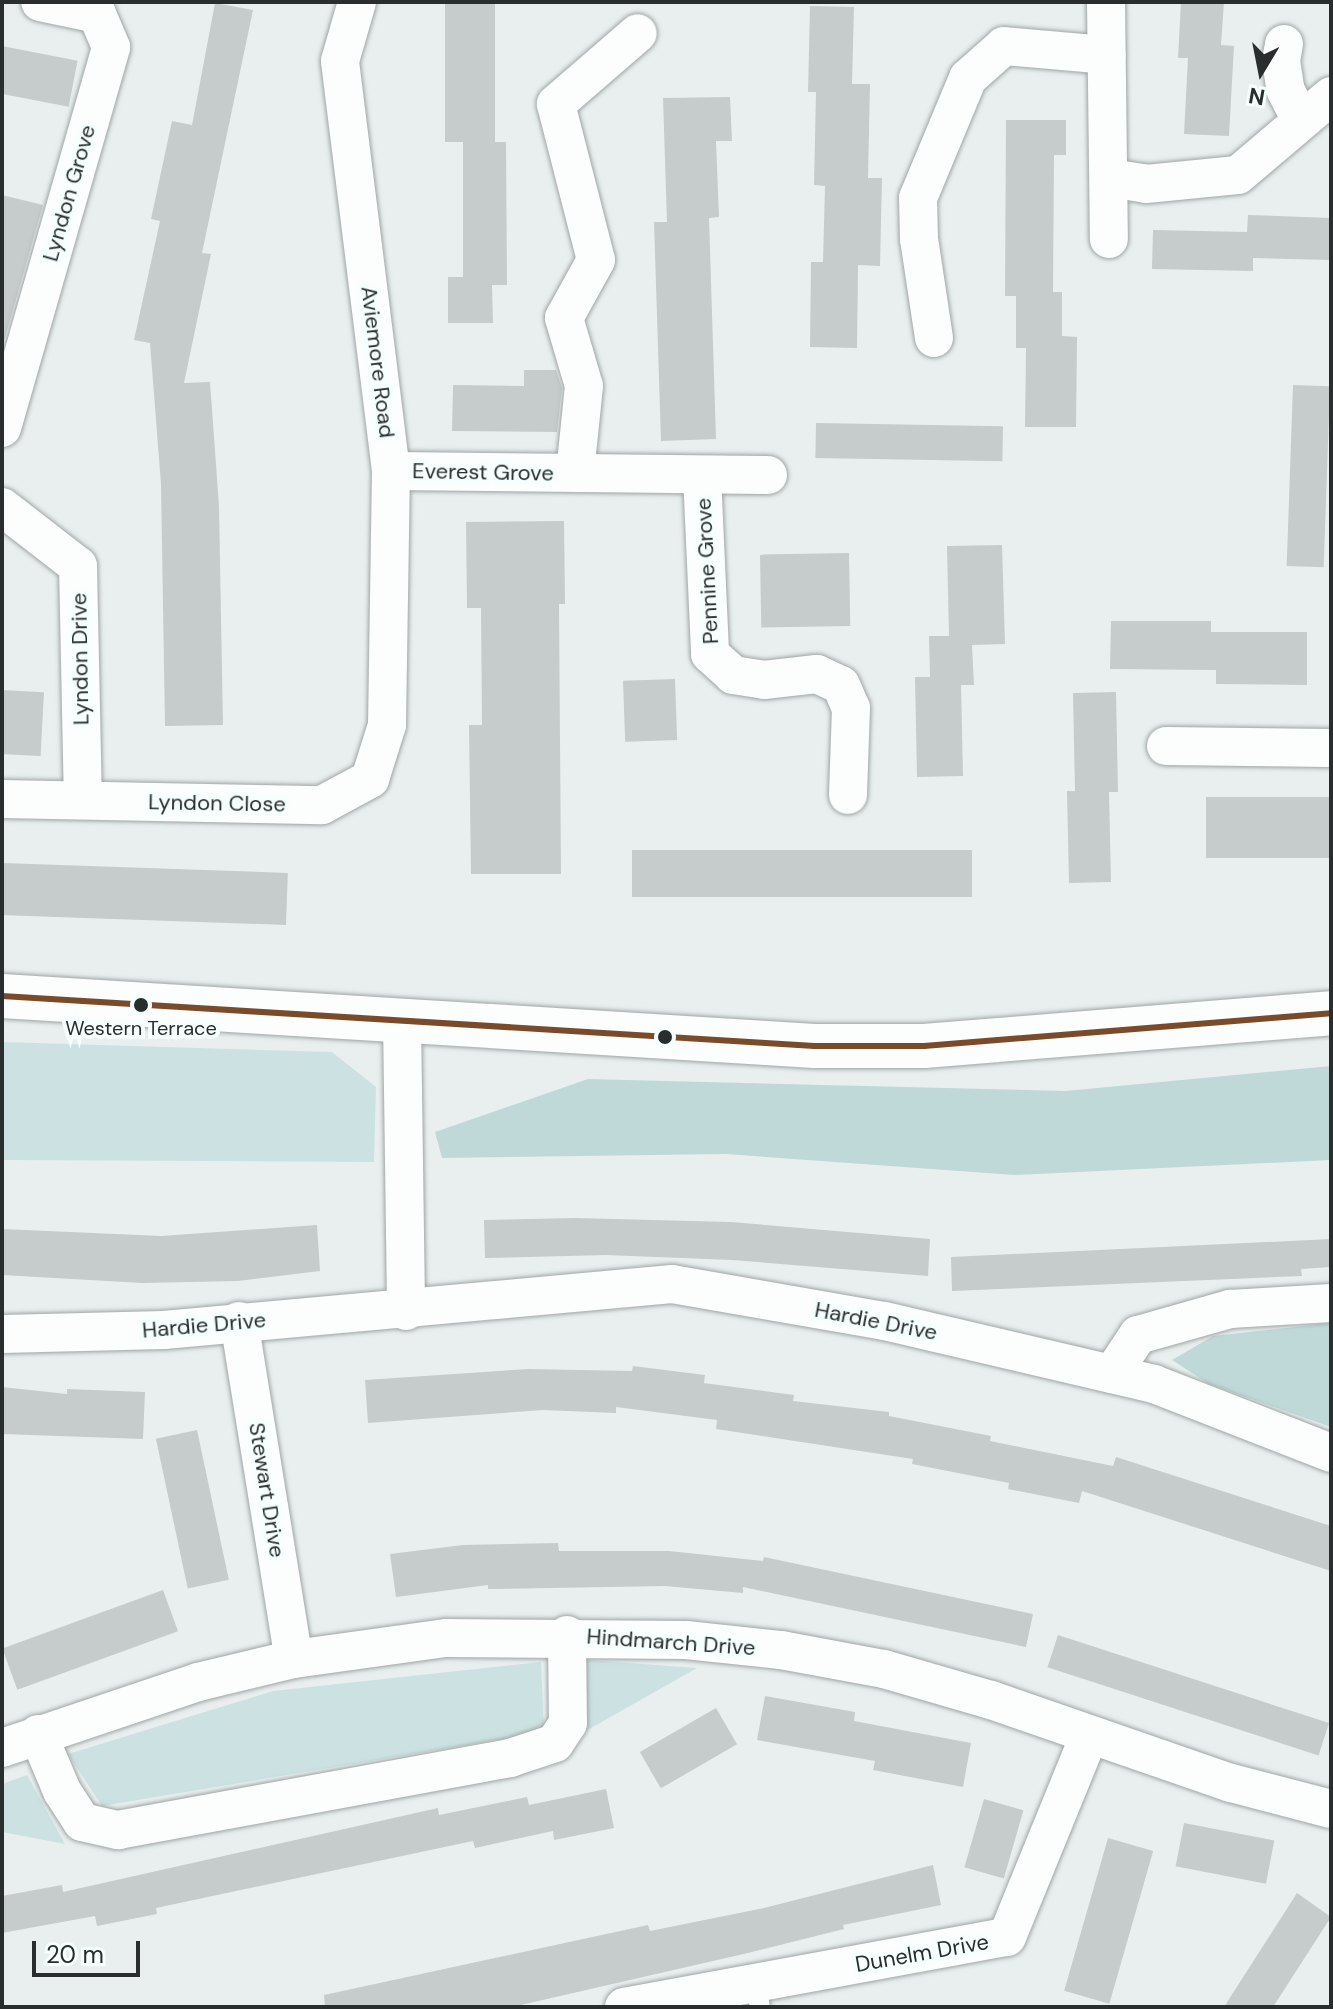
<!DOCTYPE html>
<style>
body{margin:0}
#map{position:relative;width:1333px;height:2009px;overflow:hidden;background:#e9efef;font-family:"DM Sans",sans-serif}
div>[style]{position:absolute}
.green>*{inset:0;background:#cce2e2}
.forest>*{inset:0;background:#bfd9d9}
.building>*{inset:0;background:#c6cbcb;transform-origin:0 0}
.roads{filter:drop-shadow(0 0 2px #a0a5a5) drop-shadow(0 0 2px #a0a5a5)}
.service>*{height:20px;margin:-10px;padding:0 10px;transform-origin:10px;border-radius:10px;background:#fcfdfd}
.minor>*{height:38px;margin:-19px;padding:0 19px;transform-origin:19px;border-radius:19px;background:#fcfdfd}
.primary>*{height:44px;margin:-22px;padding:0 22px;transform-origin:22px;border-radius:22px;background:#fcfdfd}
.bus-1>*{height:6px;margin:-3px;padding:0 3px;transform-origin:3px;border-radius:3px;background:#7a4b2a}
.dots>*{width:22px;height:22px;translate:-50% -50%;box-sizing:border-box;border:4px solid #f5fffe;border-radius:50%}
span{translate:-50% -50%;white-space:nowrap;text-align:center;line-height:1.15;-webkit-text-stroke:8px #f5fffe;paint-order:stroke}
.bus-label{font-size:20px;color:#292d2d}
.street-label{font-size:22px;color:#292d2d}
.frame{position:absolute;inset:0;border:4px solid #292d2d;pointer-events:none}
.north{position:absolute;left:1221px;top:32px;width:80px;height:80px;-webkit-text-stroke:6px #f5fffe;paint-order:stroke;rotate:190deg;font-size:22px;font-weight:700;line-height:32px;text-align:center;color:#292d2d}
.north::after{content:'';display:block;margin:auto;width:28px;height:36px;background:#292d2d;clip-path:polygon(50% 0,100% 100%,50% 72%,0 100%)}
.scale{position:absolute;left:32px;top:1941px;width:108px;height:36px;box-sizing:border-box;border:4px solid #292d2d;border-top:0;padding-left:10px;font-size:24px;line-height:28px;white-space:nowrap;color:#292d2d;-webkit-text-stroke:6px #f5fffe;paint-order:stroke}
</style>
<div id="map">
<div class="green">
<i style="clip-path:polygon(2px 1042px,332px 1052px,376px 1087px,374px 1162px,2px 1160px)"></i>
<i style="clip-path:polygon(587px 1660px,697px 1668px,584px 1732px)"></i>
<i style="clip-path:polygon(541px 1662px,544px 1732px,102px 1806px,68px 1754px,273px 1691px)"></i>
<i style="clip-path:polygon(27px 1775px,65px 1844px,2px 1832px,2px 1784px)"></i>
</div>
<div class="forest">
<i style="clip-path:polygon(1331px 1066px,1331px 1160px,1014px 1175px,726px 1154px,442px 1158px,435px 1132px,588px 1079px,1065px 1091px)"></i>
<i style="clip-path:polygon(1331px 1323px,1331px 1427px,1209px 1384px,1172px 1360px,1213px 1336px)"></i>
</div>
<div class="building">
<i style="clip-path:polygon(445px 2px,495px 2px,495px 142px,506px 142px,507px 285px,492px 285px,493px 323px,448px 323px,448px 277px,463px 277px,463px 142px,445px 142px)"></i>
<i style="clip-path:polygon(1181px 2px,1224px 2px,1221px 45px,1234px 46px,1229px 136px,1184px 134px,1188px 58px,1178px 58px)"></i>
<i style="clip-path:polygon(215px 3px,253px 10px,202px 253px,211px 254px,184px 383px,210px 382px,219px 506px,223px 725px,165px 726px,161px 484px,150px 343px,134px 340px,160px 221px,151px 219px,172px 121px,192px 125px)"></i>
<i style="clip-path:polygon(810px 6px,854px 7px,852px 84px,870px 84px,868px 178px,882px 178px,880px 266px,858px 265px,857px 348px,810px 347px,811px 262px,823px 262px,825px 186px,814px 185px,816px 92px,808px 92px)"></i>
<i style="left:2px;top:46px;width:77px;height:47px;rotate:11deg"></i>
<i style="clip-path:polygon(730px 97px,732px 141px,716px 141px,719px 217px,709px 218px,716px 439px,661px 441px,654px 222px,667px 222px,663px 98px)"></i>
<i style="clip-path:polygon(1006px 120px,1066px 120px,1066px 155px,1054px 155px,1053px 292px,1062px 292px,1062px 336px,1077px 337px,1076px 427px,1025px 427px,1026px 348px,1016px 348px,1016px 296px,1005px 296px)"></i>
<i style="clip-path:polygon(2px 195px,43px 205px,2px 348px)"></i>
<i style="clip-path:polygon(1248px 215px,1331px 218px,1331px 260px,1253px 258px,1253px 271px,1152px 269px,1153px 230px,1247px 232px)"></i>
<i style="clip-path:polygon(524px 370px,556px 370px,562px 388px,557px 432px,452px 431px,453px 385px,524px 386px)"></i>
<i style="left:1293px;top:385px;width:37px;height:181px;rotate:2deg"></i>
<i style="left:816px;top:423px;width:187px;height:35px;rotate:1deg"></i>
<i style="clip-path:polygon(564px 521px,565px 604px,559px 604px,561px 874px,471px 874px,469px 725px,482px 725px,481px 608px,467px 608px,466px 522px)"></i>
<i style="clip-path:polygon(1002px 545px,1005px 644px,972px 645px,974px 685px,961px 685px,963px 776px,917px 777px,915px 677px,930px 677px,929px 636px,949px 636px,947px 546px)"></i>
<i style="left:849px;top:553px;width:73px;height:89px;rotate:89deg"></i>
<i style="clip-path:polygon(1111px 621px,1211px 621px,1211px 632px,1307px 632px,1307px 685px,1216px 684px,1216px 670px,1110px 669px)"></i>
<i style="left:675px;top:679px;width:61px;height:52px;rotate:88deg"></i>
<i style="left:2px;top:690px;width:42px;height:64px;rotate:3deg"></i>
<i style="clip-path:polygon(1116px 692px,1118px 792px,1109px 792px,1111px 882px,1069px 883px,1067px 791px,1075px 791px,1073px 693px)"></i>
<i style="left:1331px;top:797px;width:61px;height:125px;rotate:90deg"></i>
<i style="left:972px;top:850px;width:47px;height:340px;rotate:90deg"></i>
<i style="left:2px;top:863px;width:286px;height:52px;rotate:2deg"></i>
<i style="clip-path:polygon(575px 1218px,731px 1222px,930px 1239px,928px 1276px,732px 1260px,606px 1255px,485px 1258px,484px 1220px)"></i>
<i style="clip-path:polygon(317px 1225px,320px 1271px,238px 1281px,142px 1283px,2px 1275px,2px 1229px,161px 1236px)"></i>
<i style="clip-path:polygon(1331px 1239px,1331px 1267px,1301px 1269px,1302px 1276px,952px 1291px,951px 1257px)"></i>
<i style="clip-path:polygon(633px 1366px,705px 1375px,704px 1383px,794px 1395px,793px 1401px,889px 1412px,889px 1416px,991px 1436px,990px 1441px,1113px 1466px,1116px 1457px,1331px 1526px,1331px 1571px,1082px 1491px,1079px 1503px,1008px 1489px,1009px 1483px,912px 1464px,913px 1459px,716px 1429px,717px 1420px,616px 1407px,616px 1413px,543px 1410px,368px 1423px,365px 1380px,528px 1369px,632px 1371px)"></i>
<i style="clip-path:polygon(2px 1387px,67px 1394px,67px 1389px,145px 1392px,143px 1439px,2px 1434px)"></i>
<i style="left:197px;top:1430px;width:153px;height:42px;rotate:78deg"></i>
<i style="clip-path:polygon(558px 1543px,559px 1551px,669px 1551px,763px 1561px,764px 1557px,1033px 1614px,1026px 1647px,743px 1587px,743px 1593px,665px 1586px,488px 1589px,488px 1585px,396px 1597px,390px 1554px,463px 1545px)"></i>
<i style="left:163px;top:1590px;width:44px;height:171px;rotate:70deg"></i>
<i style="left:1058px;top:1635px;width:285px;height:34px;rotate:18deg"></i>
<i style="clip-path:polygon(765px 1696px,855px 1712px,854px 1721px,971px 1743px,963px 1787px,873px 1770px,875px 1761px,757px 1740px)"></i>
<i style="left:716px;top:1708px;width:42px;height:88px;rotate:60deg"></i>
<i style="clip-path:polygon(606px 1789px,614px 1828px,554px 1840px,553px 1831px,475px 1848px,473px 1841px,156px 1908px,157px 1914px,97px 1926px,95px 1916px,2px 1933px,2px 1896px,62px 1885px,63px 1892px,438px 1808px,439px 1815px,527px 1797px,529px 1805px)"></i>
<i style="left:984px;top:1799px;width:41px;height:71px;rotate:16deg"></i>
<i style="left:1184px;top:1823px;width:92px;height:44px;rotate:11deg"></i>
<i style="left:1108px;top:1838px;width:47px;height:159px;rotate:16deg"></i>
<i style="clip-path:polygon(933px 1865px,941px 1905px,843px 1925px,844px 1929px,748px 1953px,512px 2007px,325px 2007px,324px 1995px,648px 1925px,650px 1931px,764px 1908px)"></i>
<i style="clip-path:polygon(1297px 1893px,1331px 1917px,1273px 2007px,1224px 2007px)"></i>
</div>
<div class="roads">
<div class="service">
<i style="left:756px;top:1983px;width:24px;rotate:81deg"></i>
</div>
<div class="minor">
<i style="left:1106px;top:2px;width:237px;rotate:89.3deg"></i>
<i style="left:1284px;top:44px;width:17px;rotate:100deg"></i>
<i style="left:1281px;top:61px;width:30px;rotate:81deg"></i>
<i style="left:1286px;top:91px;width:31px;rotate:63deg"></i>
<i style="left:1110px;top:178px;width:36px;rotate:9deg"></i>
<i style="left:1146px;top:184px;width:92px;rotate:-5.6deg"></i>
<i style="left:1238px;top:175px;width:122px;rotate:-40.3deg"></i>
<i style="left:934px;top:338px;width:100px;rotate:-98.6deg"></i>
<i style="left:919px;top:239px;width:41px;rotate:-91.4deg"></i>
<i style="left:918px;top:198px;width:130px;rotate:-67.4deg"></i>
<i style="left:968px;top:78px;width:48px;rotate:-41.6deg"></i>
<i style="left:1004px;top:46px;width:103px;rotate:5deg"></i>
<i style="left:2px;top:428px;width:396px;rotate:-74deg"></i>
<i style="left:111px;top:47px;width:36px;rotate:-113deg"></i>
<i style="left:97px;top:14px;width:58px;rotate:-168.1deg"></i>
<i style="left:391px;top:471px;width:377px;rotate:0.6deg"></i>
<i style="left:575px;top:473px;width:87px;rotate:-84.1deg"></i>
<i style="left:584px;top:386px;width:71px;rotate:-106.4deg"></i>
<i style="left:564px;top:318px;width:66px;rotate:-61.1deg"></i>
<i style="left:596px;top:260px;width:161px;rotate:-104.4deg"></i>
<i style="left:556px;top:104px;width:108px;rotate:-40.9deg"></i>
<i style="left:702px;top:475px;width:179px;rotate:87.4deg"></i>
<i style="left:710px;top:654px;width:31px;rotate:42deg"></i>
<i style="left:733px;top:675px;width:31px;rotate:9deg"></i>
<i style="left:764px;top:680px;width:53px;rotate:-6.5deg"></i>
<i style="left:817px;top:674px;width:26px;rotate:25deg"></i>
<i style="left:841px;top:685px;width:25px;rotate:67deg"></i>
<i style="left:851px;top:708px;width:87px;rotate:92deg"></i>
<i style="left:2px;top:507px;width:96px;rotate:37.8deg"></i>
<i style="left:78px;top:566px;width:234px;rotate:88.8deg"></i>
<i style="left:1166px;top:746px;width:165px;rotate:0.7deg"></i>
<i style="left:2px;top:799px;width:320px;rotate:1.1deg"></i>
<i style="left:322px;top:805px;width:55px;rotate:-28.4deg"></i>
<i style="left:370px;top:779px;width:57px;rotate:-72.5deg"></i>
<i style="left:387px;top:725px;width:254px;rotate:-89.1deg"></i>
<i style="left:391px;top:471px;width:413px;rotate:-97.1deg"></i>
<i style="left:340px;top:61px;width:61px;rotate:-73.9deg"></i>
<i style="left:402px;top:1019px;width:292px;rotate:89.2deg"></i>
<i style="left:239px;top:1321px;width:342px;rotate:80.8deg"></i>
<i style="left:2px;top:1334px;width:162px;rotate:-1.4deg"></i>
<i style="left:164px;top:1330px;width:510px;rotate:-5.17deg"></i>
<i style="left:672px;top:1284px;width:216px;rotate:9.9deg"></i>
<i style="left:885px;top:1321px;width:276px;rotate:13.2deg"></i>
<i style="left:1154px;top:1384px;width:190px;rotate:21.3deg"></i>
<i style="left:1112px;top:1374px;width:47px;rotate:-56.3deg"></i>
<i style="left:1138px;top:1335px;width:96px;rotate:-15.8deg"></i>
<i style="left:1230px;top:1309px;width:101px;rotate:-3.4deg"></i>
<i style="left:38px;top:1734px;width:62px;rotate:67.2deg"></i>
<i style="left:62px;top:1791px;width:37px;rotate:57deg"></i>
<i style="left:82px;top:1822px;width:37px;rotate:13deg"></i>
<i style="left:118px;top:1830px;width:399px;rotate:-10.4deg"></i>
<i style="left:510px;top:1758px;width:47px;rotate:-18.4deg"></i>
<i style="left:555px;top:1743px;width:24px;rotate:-57deg"></i>
<i style="left:568px;top:1723px;width:88px;rotate:-90.7deg"></i>
<i style="left:2px;top:1748px;width:207px;rotate:-18.6deg"></i>
<i style="left:198px;top:1682px;width:99px;rotate:-13.5deg"></i>
<i style="left:294px;top:1659px;width:153px;rotate:-7.9deg"></i>
<i style="left:446px;top:1638px;width:240px;rotate:0.5deg"></i>
<i style="left:686px;top:1640px;width:96px;rotate:6deg"></i>
<i style="left:781px;top:1650px;width:105px;rotate:10.5deg"></i>
<i style="left:884px;top:1669px;width:111px;rotate:16.2deg"></i>
<i style="left:991px;top:1700px;width:254px;rotate:19.1deg"></i>
<i style="left:1231px;top:1783px;width:103px;rotate:14.6deg"></i>
<i style="left:624px;top:2007px;width:389px;rotate:-10.4deg"></i>
<i style="left:1007px;top:1937px;width:217px;rotate:-67.8deg"></i>
</div>
<div class="primary">
<i style="left:2px;top:996px;width:814px;rotate:3.52deg"></i>
<i style="left:814px;top:1046px;width:110px"></i>
<i style="left:924px;top:1046px;width:408px;rotate:-4.6deg"></i>
</div>
</div>
<div class="bus-1">
<i style="left:2px;top:996px;width:814px;rotate:3.52deg"></i>
<i style="left:814px;top:1046px;width:110px"></i>
<i style="left:924px;top:1046px;width:408px;rotate:-4.6deg"></i>
</div>
<div class="dots">
<i style="left:141px;top:1005px;background:#292d2d"></i>
<i style="left:665px;top:1037px;background:#292d2d"></i>
</div>
<div class="bus-label">
<span style="left:141px;top:1028px">Western Terrace</span>
</div>
<div class="street-label">
<span style="left:69px;top:193px;rotate:-74deg">Lyndon Grove</span>
<span style="left:378px;top:362px;rotate:83deg">Aviemore Road</span>
<span style="left:483px;top:472px;rotate:1deg">Everest Grove</span>
<span style="left:707px;top:571px;rotate:-93deg">Pennine Grove</span>
<span style="left:80px;top:659px;rotate:-91deg">Lyndon Drive</span>
<span style="left:217px;top:803px;rotate:1deg">Lyndon Close</span>
<span style="left:876px;top:1321px;rotate:11deg">Hardie Drive</span>
<span style="left:204px;top:1325px;rotate:-5deg">Hardie Drive</span>
<span style="left:267px;top:1490px;rotate:81deg">Stewart Drive</span>
<span style="left:671px;top:1642px;rotate:4deg">Hindmarch Drive</span>
<span style="left:922px;top:1953px;rotate:-10deg">Dunelm Drive</span>
</div>
<div class="frame"></div>
<div class="north">N</div>
<div class="scale">20 m</div>
</div>
